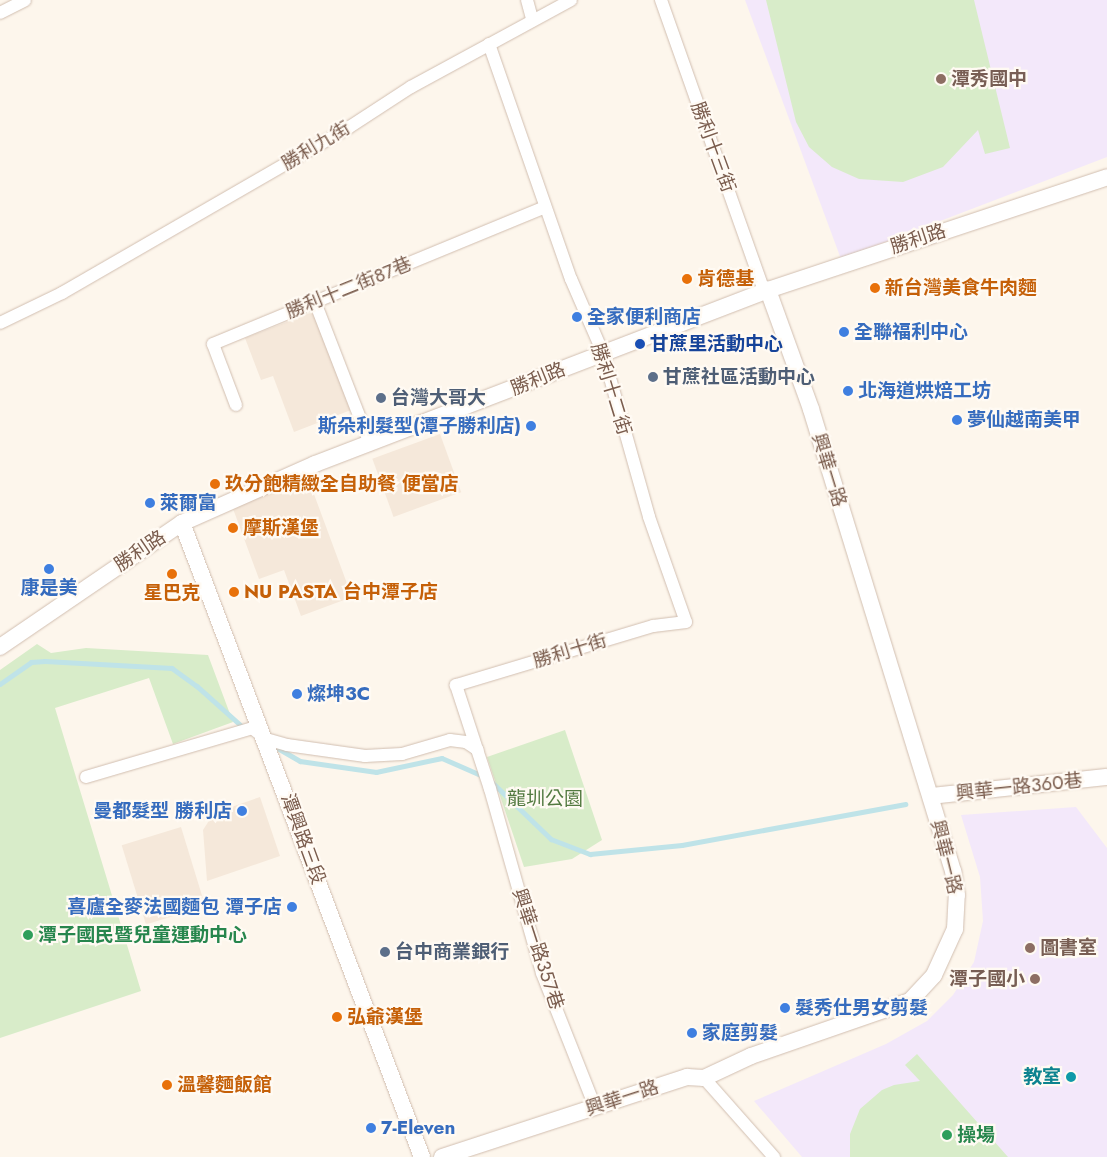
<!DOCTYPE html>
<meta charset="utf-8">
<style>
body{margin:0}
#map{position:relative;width:1107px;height:1157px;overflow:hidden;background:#fdf6ec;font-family:Jost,"Noto Sans TC",sans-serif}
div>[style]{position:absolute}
.residential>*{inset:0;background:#f5e8da;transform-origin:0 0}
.education>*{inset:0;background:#f3e8fa}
.green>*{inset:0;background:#d8ecc9}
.stream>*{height:4.5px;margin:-2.25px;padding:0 2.25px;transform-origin:2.25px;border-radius:2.25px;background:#bfe3e8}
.roads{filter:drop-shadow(0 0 1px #d1beb0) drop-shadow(0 0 1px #d1beb0)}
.minor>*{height:12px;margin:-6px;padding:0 6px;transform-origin:6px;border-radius:6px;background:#fff}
.tertiary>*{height:16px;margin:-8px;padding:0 8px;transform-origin:8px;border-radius:8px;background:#fff}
.dots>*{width:14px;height:14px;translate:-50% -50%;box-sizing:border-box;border:2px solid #fffaf3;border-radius:50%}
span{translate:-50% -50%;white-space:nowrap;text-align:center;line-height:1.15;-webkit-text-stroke:4.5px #fffaf3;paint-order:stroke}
.education-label{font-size:19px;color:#785e54;font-weight:700}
.left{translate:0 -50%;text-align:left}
.right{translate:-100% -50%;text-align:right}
.street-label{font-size:19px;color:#7a5c4d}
.food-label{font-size:19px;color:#c56008;font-weight:700}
.shop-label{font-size:19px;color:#366cbe;font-weight:700}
.transit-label{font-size:19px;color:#164399;font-weight:700}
.service-label{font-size:19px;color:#4e5e75;font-weight:700}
.park-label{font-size:19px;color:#537a41}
.leisure-label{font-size:19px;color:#27864d;font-weight:700}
.culture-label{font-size:19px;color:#0d838f;font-weight:700}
</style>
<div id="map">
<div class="residential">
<i style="clip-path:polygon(313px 312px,351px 410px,294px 432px,273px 376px,261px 380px,245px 338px)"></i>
<i style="left:440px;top:434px;width:62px;height:72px;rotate:70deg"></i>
<i style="clip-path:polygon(308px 478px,352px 597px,301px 616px,284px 570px,259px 579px,232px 506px)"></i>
<i style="clip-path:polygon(260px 797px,280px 856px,207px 881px,203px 830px,214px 813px)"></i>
<i style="left:181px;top:827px;width:83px;height:62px;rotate:73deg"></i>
</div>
<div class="education">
<i style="clip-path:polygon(745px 0,1107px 0,1107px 157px,841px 259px)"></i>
<i style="clip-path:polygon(1076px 807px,1107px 848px,1107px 1157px,802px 1157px,754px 1101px,886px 1044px,927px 1021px,953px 995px,974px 962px,983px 921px,980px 877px,961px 815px)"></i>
</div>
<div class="green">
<i style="clip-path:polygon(766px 0,974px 0,1010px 148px,985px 154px,978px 130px,943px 167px,903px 182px,859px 179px,832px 167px,809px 147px,796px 122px)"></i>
<i style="clip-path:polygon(37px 644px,51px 653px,86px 648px,208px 655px,233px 722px,173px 744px,149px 678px,55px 708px,141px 991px,0 1038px,0 670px)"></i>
<i style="clip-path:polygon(565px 730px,602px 840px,572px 859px,524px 867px,487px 757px)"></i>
<i style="clip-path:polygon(917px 1054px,1008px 1157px,850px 1157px,850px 1134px,860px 1109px,882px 1090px,894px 1085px,920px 1081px,905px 1065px)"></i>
</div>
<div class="stream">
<i style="left:0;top:684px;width:38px;rotate:-35deg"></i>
<i style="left:31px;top:662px;width:14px;rotate:-4deg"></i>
<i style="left:45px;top:661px;width:127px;rotate:3.2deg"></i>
<i style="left:172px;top:668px;width:31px;rotate:36deg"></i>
<i style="left:197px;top:686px;width:63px;rotate:41.8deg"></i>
<i style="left:276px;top:747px;width:28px;rotate:30deg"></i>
<i style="left:300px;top:761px;width:77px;rotate:8.2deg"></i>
<i style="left:376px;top:772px;width:67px;rotate:-12deg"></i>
<i style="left:442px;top:758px;width:45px;rotate:23.7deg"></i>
<i style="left:490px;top:780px;width:85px;rotate:44deg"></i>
<i style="left:551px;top:839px;width:42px;rotate:21deg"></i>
<i style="left:590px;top:854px;width:92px;rotate:-5.6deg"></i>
<i style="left:682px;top:845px;width:227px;rotate:-10.4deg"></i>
</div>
<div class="roads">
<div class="minor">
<i style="left:527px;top:0;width:20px;rotate:75deg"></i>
<i style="left:661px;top:0;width:306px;rotate:70.5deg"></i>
<i style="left:763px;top:288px;width:5px;rotate:22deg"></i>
<i style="left:0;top:13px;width:28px;rotate:-27deg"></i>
<i style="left:489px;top:44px;width:249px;rotate:70.8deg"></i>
<i style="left:571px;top:279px;width:81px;rotate:66.6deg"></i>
<i style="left:603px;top:353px;width:170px;rotate:74.3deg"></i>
<i style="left:649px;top:517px;width:111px;rotate:70.6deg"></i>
<i style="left:686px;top:622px;width:33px;rotate:173deg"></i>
<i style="left:653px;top:626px;width:206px;rotate:163.3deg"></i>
<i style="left:456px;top:685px;width:109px;rotate:71.9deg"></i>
<i style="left:490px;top:789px;width:191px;rotate:74.2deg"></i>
<i style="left:542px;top:973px;width:144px;rotate:68.4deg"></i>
<i style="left:315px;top:302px;width:152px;rotate:68.8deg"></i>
<i style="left:0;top:323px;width:69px;rotate:-25.8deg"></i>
<i style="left:62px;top:293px;width:330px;rotate:-30deg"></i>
<i style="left:348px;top:128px;width:75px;rotate:-33.1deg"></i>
<i style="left:411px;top:87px;width:182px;rotate:-28.5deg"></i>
<i style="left:236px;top:405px;width:65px;rotate:-110.7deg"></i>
<i style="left:213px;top:344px;width:359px;rotate:-22.4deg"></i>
<i style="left:86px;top:777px;width:173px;rotate:-16.4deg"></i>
<i style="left:252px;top:728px;width:18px;rotate:38deg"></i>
<i style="left:266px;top:739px;width:22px;rotate:16deg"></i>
<i style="left:287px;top:745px;width:79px;rotate:8deg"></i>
<i style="left:365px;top:756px;width:37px;rotate:-3deg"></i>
<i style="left:402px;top:754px;width:50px;rotate:-16.3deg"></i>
<i style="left:450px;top:740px;width:16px;rotate:7deg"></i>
<i style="left:466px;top:742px;width:14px;rotate:34deg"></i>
<i style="left:704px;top:1078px;width:106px;rotate:48.5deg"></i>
</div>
<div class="tertiary">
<i style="left:182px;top:523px;width:678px;rotate:69.27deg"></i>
<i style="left:0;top:647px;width:220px;rotate:-34.3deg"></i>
<i style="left:182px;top:523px;width:145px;rotate:-23.9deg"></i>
<i style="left:315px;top:464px;width:485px;rotate:-21deg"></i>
<i style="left:768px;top:290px;width:357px;rotate:-18.4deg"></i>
<i style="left:931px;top:796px;width:177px;rotate:-6.2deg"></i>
<i style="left:442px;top:1157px;width:258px;rotate:-18.1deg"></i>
<i style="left:687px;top:1077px;width:17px;rotate:3deg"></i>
<i style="left:704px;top:1078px;width:52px;rotate:-25.1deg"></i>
<i style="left:751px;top:1056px;width:168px;rotate:-19.1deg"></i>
<i style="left:910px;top:1001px;width:35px;rotate:-47deg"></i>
<i style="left:934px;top:975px;width:51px;rotate:-65.5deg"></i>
<i style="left:955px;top:929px;width:34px;rotate:-87deg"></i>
<i style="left:957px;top:895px;width:24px;rotate:-99deg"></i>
<i style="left:953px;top:871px;width:483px;rotate:-107.1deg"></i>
<i style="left:811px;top:409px;width:127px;rotate:-109.9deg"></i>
</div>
</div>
<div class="dots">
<i style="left:941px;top:79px;background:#8d6e63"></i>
<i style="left:687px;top:279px;background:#e8710a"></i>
<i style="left:875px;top:288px;background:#e8710a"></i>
<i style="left:577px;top:317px;background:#3f7fe0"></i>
<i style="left:844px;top:332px;background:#3f7fe0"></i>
<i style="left:640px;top:344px;background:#1a4fb4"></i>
<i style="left:653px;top:377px;background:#5c6f8a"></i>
<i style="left:848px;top:391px;background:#3f7fe0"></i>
<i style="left:381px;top:398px;background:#5c6f8a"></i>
<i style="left:957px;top:420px;background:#3f7fe0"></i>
<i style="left:531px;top:426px;background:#3f7fe0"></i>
<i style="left:215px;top:484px;background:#e8710a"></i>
<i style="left:150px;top:503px;background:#3f7fe0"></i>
<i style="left:233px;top:528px;background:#e8710a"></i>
<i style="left:49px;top:569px;background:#3f7fe0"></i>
<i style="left:172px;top:574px;background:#e8710a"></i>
<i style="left:234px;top:592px;background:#e8710a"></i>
<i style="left:297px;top:694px;background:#3f7fe0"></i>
<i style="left:242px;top:811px;background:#3f7fe0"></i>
<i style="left:292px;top:907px;background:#3f7fe0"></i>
<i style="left:28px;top:935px;background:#2e9e5b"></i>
<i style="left:1030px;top:948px;background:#8d6e63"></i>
<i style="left:385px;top:952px;background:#5c6f8a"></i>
<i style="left:1035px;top:979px;background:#8d6e63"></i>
<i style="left:785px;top:1008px;background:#3f7fe0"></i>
<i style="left:337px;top:1017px;background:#e8710a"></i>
<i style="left:692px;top:1033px;background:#3f7fe0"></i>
<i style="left:1071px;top:1077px;background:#0f9aa8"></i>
<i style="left:167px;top:1085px;background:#e8710a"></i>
<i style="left:371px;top:1128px;background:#3f7fe0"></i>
<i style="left:947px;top:1135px;background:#2e9e5b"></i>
</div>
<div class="education-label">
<span class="left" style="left:951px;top:79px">潭秀國中</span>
<span class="left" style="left:1040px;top:948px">圖書室</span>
<span class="right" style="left:1025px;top:979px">潭子國小</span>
</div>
<div class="street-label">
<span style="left:316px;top:146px;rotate:-31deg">勝利九街</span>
<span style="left:713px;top:147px;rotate:70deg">勝利十三街</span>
<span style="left:918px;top:239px;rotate:-18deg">勝利路</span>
<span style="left:349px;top:288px;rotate:-22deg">勝利十二街87巷</span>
<span style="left:538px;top:379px;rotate:-22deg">勝利路</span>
<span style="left:611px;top:389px;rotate:73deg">勝利十二街</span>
<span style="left:829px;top:470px;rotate:73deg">興華一路</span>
<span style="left:140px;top:551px;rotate:-34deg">勝利路</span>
<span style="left:570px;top:651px;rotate:-17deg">勝利十街</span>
<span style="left:1019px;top:787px;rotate:-6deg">興華一路360巷</span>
<span style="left:303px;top:839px;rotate:70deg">潭興路三段</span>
<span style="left:946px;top:857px;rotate:76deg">興華一路</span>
<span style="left:538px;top:949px;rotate:72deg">興華一路357巷</span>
<span style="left:622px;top:1098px;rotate:-18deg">興華一路</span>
</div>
<div class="food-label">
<span class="left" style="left:697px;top:279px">肯德基</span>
<span class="left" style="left:885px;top:288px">新台灣美食牛肉麵</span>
<span class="left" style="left:225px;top:484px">玖分飽精緻全自助餐 便當店</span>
<span class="left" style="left:243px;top:528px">摩斯漢堡</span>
<span class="left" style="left:244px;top:592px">NU PASTA 台中潭子店</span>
<span style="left:172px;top:593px">星巴克</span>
<span class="left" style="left:347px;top:1017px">弘爺漢堡</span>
<span class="left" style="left:177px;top:1085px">溫馨麵飯館</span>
</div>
<div class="shop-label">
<span class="left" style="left:587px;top:317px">全家便利商店</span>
<span class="left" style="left:854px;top:332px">全聯福利中心</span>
<span class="left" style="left:858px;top:391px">北海道烘焙工坊</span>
<span class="left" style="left:967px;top:420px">夢仙越南美甲</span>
<span class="right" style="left:521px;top:426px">斯朵利髮型(潭子勝利店)</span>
<span class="left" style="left:160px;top:503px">萊爾富</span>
<span style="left:49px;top:588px">康是美</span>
<span class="left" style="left:307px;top:694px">燦坤3C</span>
<span class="right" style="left:232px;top:811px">曼都髮型 勝利店</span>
<span class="right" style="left:282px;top:907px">喜廬全麥法國麵包 潭子店</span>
<span class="left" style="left:795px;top:1008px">髮秀仕男女剪髮</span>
<span class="left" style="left:702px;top:1033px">家庭剪髮</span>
<span class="left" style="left:381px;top:1128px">7-Eleven</span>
</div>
<div class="transit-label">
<span class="left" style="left:650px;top:344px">甘蔗里活動中心</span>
</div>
<div class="service-label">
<span class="left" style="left:663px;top:377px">甘蔗社區活動中心</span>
<span class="left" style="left:391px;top:398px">台灣大哥大</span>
<span class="left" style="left:395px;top:952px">台中商業銀行</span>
</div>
<div class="park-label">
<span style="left:545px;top:799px">龍圳公園</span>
</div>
<div class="leisure-label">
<span class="left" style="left:38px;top:935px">潭子國民暨兒童運動中心</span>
<span class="left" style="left:957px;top:1135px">操場</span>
</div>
<div class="culture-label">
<span class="right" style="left:1061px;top:1077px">教室</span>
</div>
</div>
